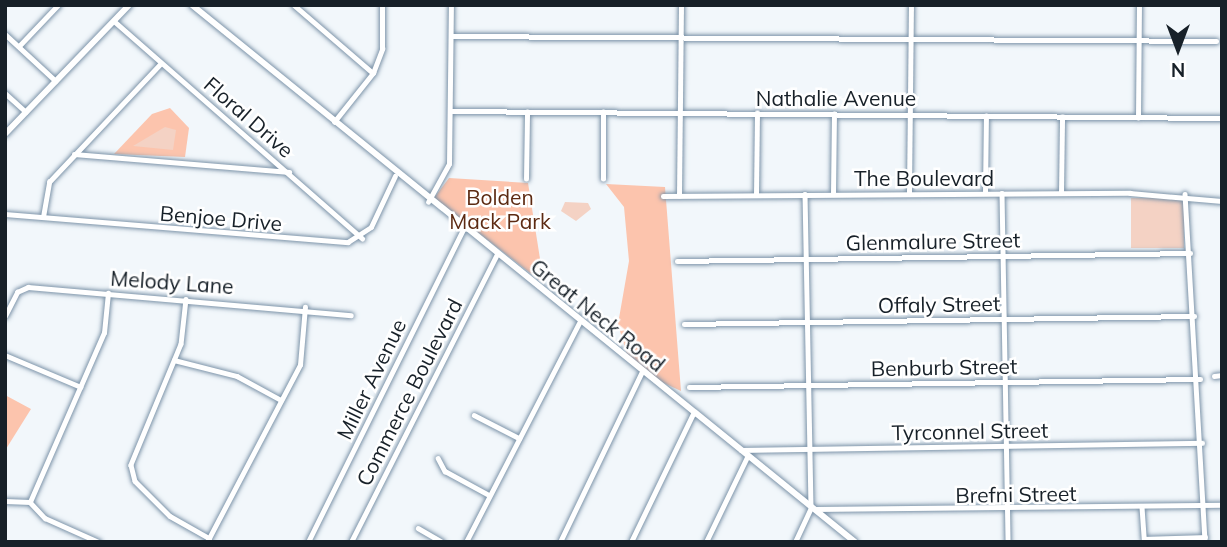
<!DOCTYPE html>
<style>
body{margin:0}
#map{position:relative;width:1227px;height:547px;overflow:hidden;background:#f2f7fb;font-family:Mulish,sans-serif}
div>[style]{position:absolute}
.green>*{inset:0;background:#fcc4ad}
.water>*{inset:0;background:#f4d2c4;transform-origin:0 0}
.roads{filter:drop-shadow(0 0 2px #7d94a9) drop-shadow(0 0 2px #7d94a9)}
.minor>*{height:4.5px;margin:-2.25px;padding:0 2.25px;transform-origin:2.25px;border-radius:2.25px;background:#fff}
.tertiary>*{height:6px;margin:-3px;padding:0 3px;transform-origin:3px;border-radius:3px;background:#fff}
.secondary>*{height:6px;margin:-3px;padding:0 3px;transform-origin:3px;border-radius:3px;background:#fff}
span{translate:-50% -50%;white-space:nowrap;text-align:center;line-height:1.15;-webkit-text-stroke:5px #fff;paint-order:stroke}
.street-label{font-size:21px;color:#172028}
.park-label{font-size:21px;color:#5c2a12}
.frame{position:absolute;inset:0;border:7px solid #172028;pointer-events:none}
.north{position:absolute;left:1143px;top:14px;width:70px;height:70px;-webkit-text-stroke:5px #fff;paint-order:stroke;rotate:180deg;font-size:19px;font-weight:700;line-height:28px;text-align:center;color:#172028}
.north::after{content:'';display:block;margin:auto;width:24px;height:32px;background:#172028;clip-path:polygon(50% 0,100% 100%,50% 72%,0 100%)}
</style>
<div id="map">
<div class="green">
<i style="clip-path:polygon(170px 108px,189px 128px,185px 157px,114px 154px,152px 114px)"></i>
<i style="clip-path:polygon(449px 178px,528px 183px,544px 284px,434px 198px)"></i>
<i style="clip-path:polygon(606px 184px,665px 187px,681px 391px,653px 378px,627px 355px,618px 324px,629px 261px,624px 207px)"></i>
<i style="clip-path:polygon(5px 395px,31px 409px,6px 449px,5px 479px)"></i>
</div>
<div class="water">
<i style="clip-path:polygon(165px 127px,176px 130px,173px 150px,133px 146px)"></i>
<i style="left:1184px;top:198px;width:50px;height:53px;rotate:90deg"></i>
<i style="clip-path:polygon(565px 202px,588px 203px,591px 209px,576px 221px,561px 211px)"></i>
</div>
<div class="roads">
<div class="minor">
<i style="left:294px;top:5px;width:104px;rotate:40.7deg"></i>
<i style="left:114px;top:21px;width:330px;rotate:41.2deg"></i>
<i style="left:5px;top:34px;width:69px;rotate:42.7deg"></i>
<i style="left:451px;top:36px;width:765px;rotate:0.37deg"></i>
<i style="left:19px;top:46px;width:57px;rotate:-46.4deg"></i>
<i style="left:5px;top:93px;width:28px;rotate:42deg"></i>
<i style="left:450px;top:111px;width:772px;rotate:0.52deg"></i>
<i style="left:1138px;top:118px;width:113px;rotate:-89.5deg"></i>
<i style="left:334px;top:122px;width:63px;rotate:-51.5deg"></i>
<i style="left:373px;top:73px;width:26px;rotate:-69deg"></i>
<i style="left:382px;top:49px;width:44px;rotate:-90deg"></i>
<i style="left:74px;top:154px;width:216px;rotate:4.8deg"></i>
<i style="left:526px;top:179px;width:67px;rotate:-89.1deg"></i>
<i style="left:603px;top:179px;width:67px;rotate:-90deg"></i>
<i style="left:909px;top:193px;width:188px;rotate:-89.4deg"></i>
<i style="left:985px;top:193px;width:77px;rotate:-89.3deg"></i>
<i style="left:1002px;top:193px;width:349px;rotate:89deg"></i>
<i style="left:1061px;top:193px;width:76px;rotate:-89.2deg"></i>
<i style="left:805px;top:194px;width:313px;rotate:88.9deg"></i>
<i style="left:833px;top:194px;width:80px;rotate:-89.3deg"></i>
<i style="left:1185px;top:194px;width:349px;rotate:86.7deg"></i>
<i style="left:756px;top:195px;width:82px;rotate:-89.3deg"></i>
<i style="left:663px;top:196px;width:467px;rotate:-0.4deg"></i>
<i style="left:1130px;top:193px;width:92px;rotate:5deg"></i>
<i style="left:679px;top:196px;width:191px;rotate:-89.4deg"></i>
<i style="left:428px;top:202px;width:43px;rotate:-61.1deg"></i>
<i style="left:449px;top:164px;width:159px;rotate:-89.3deg"></i>
<i style="left:5px;top:214px;width:344px;rotate:4.7deg"></i>
<i style="left:348px;top:242px;width:27px;rotate:-33deg"></i>
<i style="left:371px;top:227px;width:56px;rotate:-64.8deg"></i>
<i style="left:43px;top:217px;width:36px;rotate:-80deg"></i>
<i style="left:49px;top:182px;width:163px;rotate:-46.7deg"></i>
<i style="left:677px;top:261px;width:513px;rotate:-0.89deg"></i>
<i style="left:186px;top:299px;width:45px;rotate:96.3deg"></i>
<i style="left:181px;top:344px;width:131px;rotate:112.5deg"></i>
<i style="left:131px;top:465px;width:16px;rotate:76deg"></i>
<i style="left:135px;top:481px;width:49px;rotate:45deg"></i>
<i style="left:170px;top:516px;width:45px;rotate:29.4deg"></i>
<i style="left:5px;top:316px;width:27px;rotate:-63deg"></i>
<i style="left:17px;top:292px;width:12px;rotate:-24deg"></i>
<i style="left:28px;top:287px;width:324px;rotate:5deg"></i>
<i style="left:684px;top:324px;width:510px;rotate:-0.9deg"></i>
<i style="left:5px;top:355px;width:82px;rotate:22.8deg"></i>
<i style="left:174px;top:360px;width:65px;rotate:14.3deg"></i>
<i style="left:237px;top:376px;width:50px;rotate:28.6deg"></i>
<i style="left:1214px;top:376px;width:8px;rotate:-7deg"></i>
<i style="left:689px;top:387px;width:511px;rotate:-0.9deg"></i>
<i style="left:474px;top:415px;width:51px;rotate:27.1deg"></i>
<i style="left:741px;top:450px;width:461px;rotate:-0.9deg"></i>
<i style="left:438px;top:458px;width:15px;rotate:62deg"></i>
<i style="left:445px;top:471px;width:50px;rotate:28.6deg"></i>
<i style="left:5px;top:501px;width:25px;rotate:2deg"></i>
<i style="left:30px;top:502px;width:184px;rotate:-66.4deg"></i>
<i style="left:104px;top:333px;width:40px;rotate:-84.3deg"></i>
<i style="left:30px;top:502px;width:22px;rotate:47deg"></i>
<i style="left:45px;top:518px;width:59px;rotate:24deg"></i>
<i style="left:1142px;top:507px;width:32px;rotate:86deg"></i>
<i style="left:1144px;top:539px;width:61px;rotate:-1.9deg"></i>
<i style="left:816px;top:509px;width:406px;rotate:-0.6deg"></i>
<i style="left:418px;top:528px;width:28px;rotate:30deg"></i>
<i style="left:207px;top:542px;width:200px;rotate:-62.3deg"></i>
<i style="left:300px;top:365px;width:58px;rotate:-85.1deg"></i>
<i style="left:308px;top:542px;width:348px;rotate:-63.6deg"></i>
<i style="left:351px;top:542px;width:321px;rotate:-63.1deg"></i>
<i style="left:466px;top:542px;width:246px;rotate:-62.7deg"></i>
<i style="left:560px;top:542px;width:187px;rotate:-64.3deg"></i>
<i style="left:631px;top:542px;width:142px;rotate:-64.2deg"></i>
<i style="left:706px;top:542px;width:94px;rotate:-64.2deg"></i>
<i style="left:795px;top:542px;width:38px;rotate:-65deg"></i>
</div>
<div class="tertiary">
<i style="left:5px;top:134px;width:179px;rotate:-46.1deg"></i>
</div>
<div class="secondary">
<i style="left:192px;top:5px;width:853px;rotate:39.01deg"></i>
</div>
</div>
<div class="street-label">
<span style="left:836px;top:98px">Nathalie Avenue</span>
<span style="left:249px;top:117px;rotate:41deg">Floral Drive</span>
<span style="left:924px;top:178px">The Boulevard</span>
<span style="left:221px;top:218px;rotate:5deg">Benjoe Drive</span>
<span style="left:933px;top:241px;rotate:-1deg">Glenmalure Street</span>
<span style="left:172px;top:282px;rotate:4deg">Melody Lane</span>
<span style="left:939px;top:304px;rotate:-1deg">Offaly Street</span>
<span style="left:598px;top:315px;rotate:39deg">Great Neck Road</span>
<span style="left:944px;top:367px;rotate:-1deg">Benburb Street</span>
<span style="left:371px;top:379px;rotate:-64deg">Miller Avenue</span>
<span style="left:409px;top:392px;rotate:-63deg">Commerce Boulevard</span>
<span style="left:970px;top:431px;rotate:-1deg">Tyrconnel Street</span>
<span style="left:1016px;top:494px;rotate:-1deg">Brefni Street</span>
</div>
<div class="park-label">
<span style="left:500px;top:209px">Bolden<br>Mack Park</span>
</div>
<div class="frame"></div>
<div class="north">N</div>
</div>
